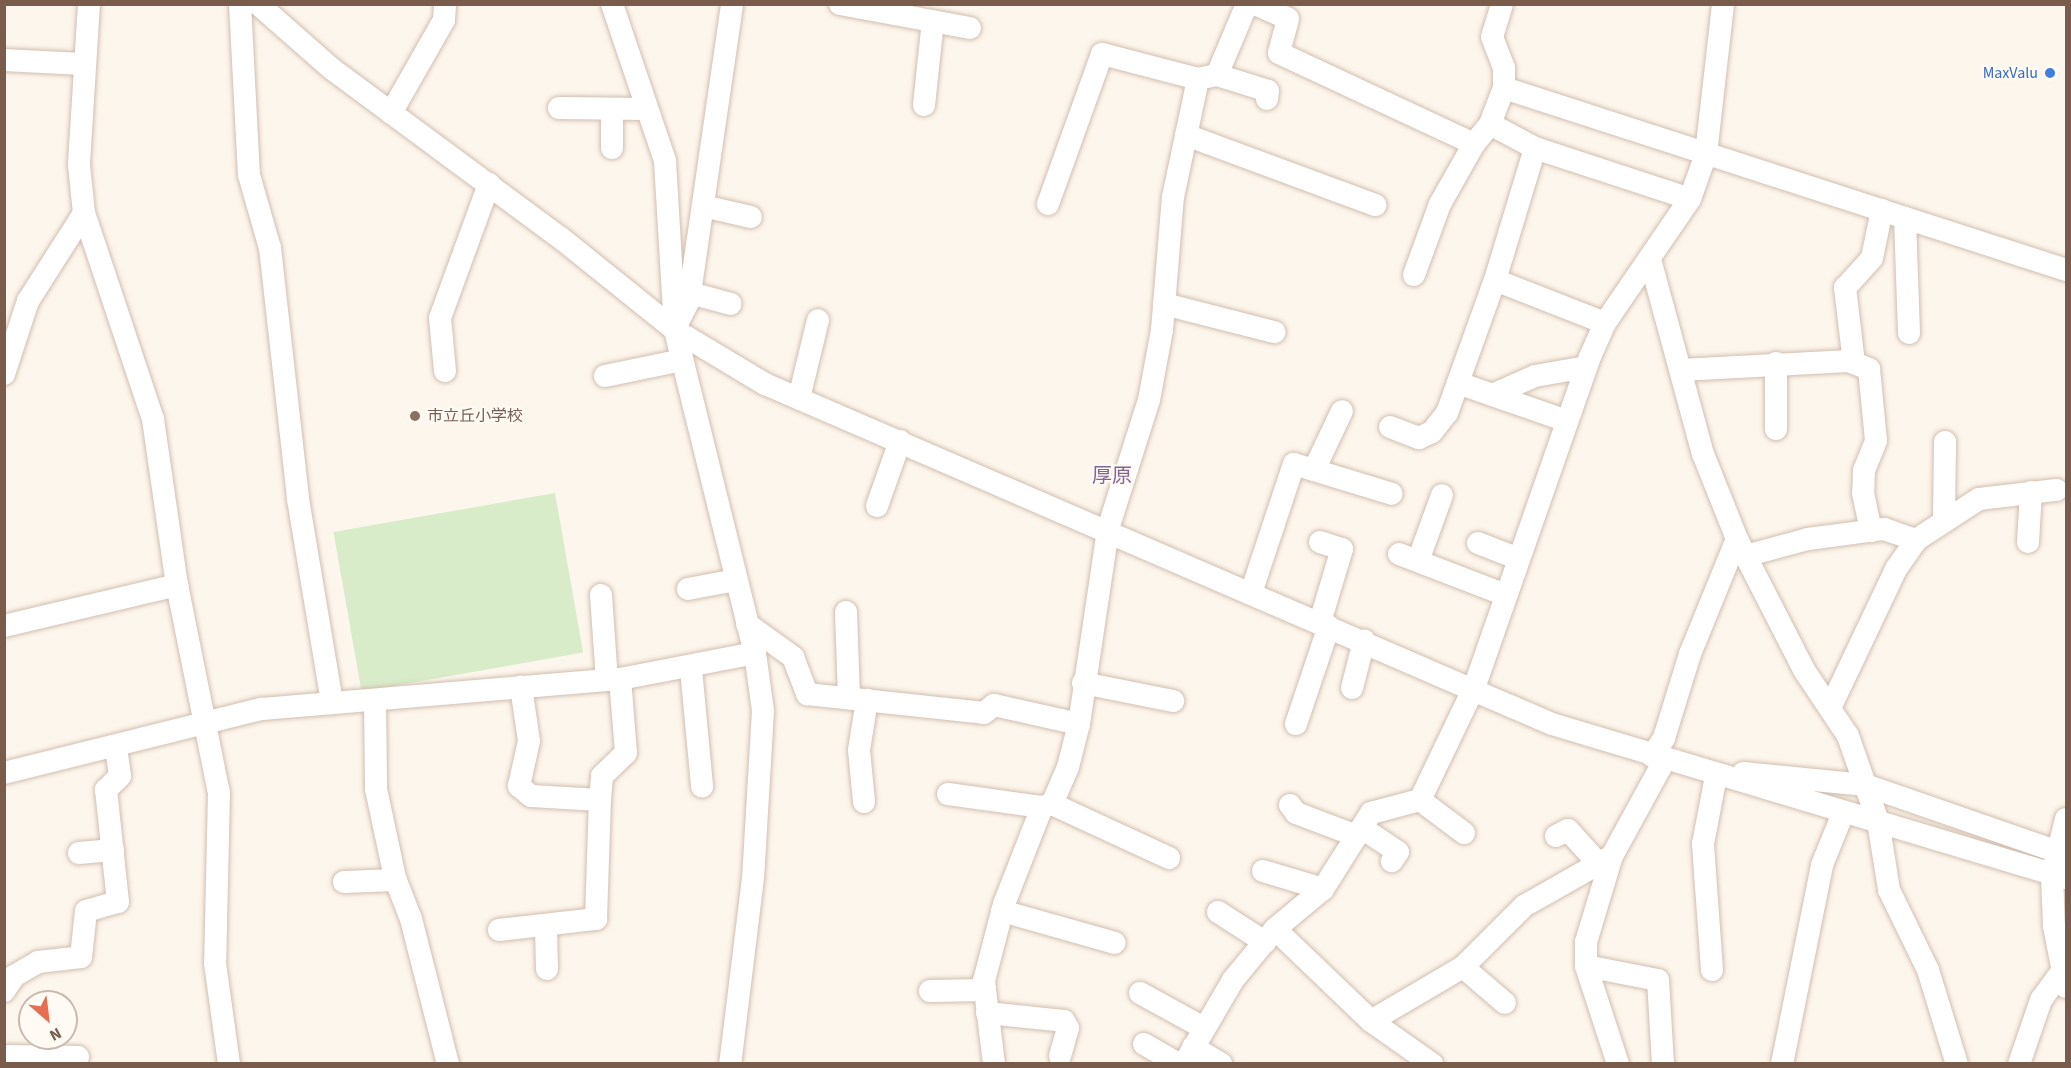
<!DOCTYPE html>
<meta charset="utf-8">
<style>
body{margin:0}
#map{position:relative;width:2071px;height:1068px;overflow:hidden;background:#fdf6ec;font-family:"Source Sans 3","Noto Sans JP",sans-serif}
div>[style]{position:absolute}
.green>*{inset:0;background:#d8ecc9;transform-origin:0 0}
.roads{filter:drop-shadow(0 0 2px #d1beb0) drop-shadow(0 0 2px #d1beb0)}
.minor>*{height:22px;margin:-11px;padding:0 11px;transform-origin:11px;border-radius:11px;background:#fff}
.dots>*{width:16px;height:16px;translate:-50% -50%;box-sizing:border-box;border:3px solid #fffaf3;border-radius:50%}
span{translate:-50% -50%;white-space:nowrap;text-align:center;line-height:1.15;-webkit-text-stroke:4.5px #fffaf3;paint-order:stroke}
.shop-label{font-size:16px;color:#366cbe}
.right{translate:-100% -50%;text-align:right}
.education-label{font-size:16px;color:#785e54}
.left{translate:0 -50%;text-align:left}
.quarter-label{font-size:20px;color:#846695}
.frame{position:absolute;inset:0;border:6px solid #7a5c4d;pointer-events:none}
.north{position:absolute;left:18px;top:990px;width:60px;height:60px;box-sizing:border-box;background:#fffaf3;border:2px solid #cabbb1;border-radius:50%;rotate:152deg;font-size:16px;font-weight:700;line-height:24px;text-align:center;color:#7a5c4d}
.north::after{content:'';display:block;margin:auto;width:21px;height:27px;background:#e76f51;clip-path:polygon(50% 0,100% 100%,50% 72%,0 100%)}
</style>
<div id="map">
<div class="green">
<i style="left:555px;top:493px;width:162px;height:225px;rotate:80deg"></i>
</div>
<div class="roads">
<div class="minor">
<i style="left:89px;top:4px;width:161px;rotate:93.6deg"></i>
<i style="left:79px;top:165px;width:48px;rotate:84.1deg"></i>
<i style="left:84px;top:213px;width:217px;rotate:71.5deg"></i>
<i style="left:153px;top:419px;width:168px;rotate:81.8deg"></i>
<i style="left:177px;top:585px;width:212px;rotate:78.6deg"></i>
<i style="left:219px;top:793px;width:170px;rotate:91.3deg"></i>
<i style="left:215px;top:963px;width:102px;rotate:82.1deg"></i>
<i style="left:240px;top:4px;width:171px;rotate:87deg"></i>
<i style="left:249px;top:175px;width:76px;rotate:74deg"></i>
<i style="left:270px;top:248px;width:253px;rotate:83.6deg"></i>
<i style="left:298px;top:499px;width:207px;rotate:80.5deg"></i>
<i style="left:258px;top:4px;width:98px;rotate:41.3deg"></i>
<i style="left:332px;top:69px;width:286px;rotate:36.5deg"></i>
<i style="left:562px;top:239px;width:145px;rotate:38.8deg"></i>
<i style="left:675px;top:330px;width:105px;rotate:31deg"></i>
<i style="left:765px;top:384px;width:857px;rotate:23.37deg"></i>
<i style="left:1552px;top:724px;width:537px;rotate:16.68deg"></i>
<i style="left:612px;top:4px;width:166px;rotate:71.3deg"></i>
<i style="left:665px;top:161px;width:169px;rotate:86.6deg"></i>
<i style="left:675px;top:330px;width:333px;rotate:76.1deg"></i>
<i style="left:755px;top:653px;width:59px;rotate:82.1deg"></i>
<i style="left:763px;top:711px;width:167px;rotate:93.4deg"></i>
<i style="left:753px;top:878px;width:187px;rotate:97deg"></i>
<i style="left:840px;top:4px;width:132px;rotate:10.5deg"></i>
<i style="left:1255px;top:4px;width:36px;rotate:24deg"></i>
<i style="left:1288px;top:19px;width:35px;rotate:105deg"></i>
<i style="left:1279px;top:53px;width:215px;rotate:25deg"></i>
<i style="left:1474px;top:144px;width:26px;rotate:-51deg"></i>
<i style="left:1490px;top:124px;width:39px;rotate:-69deg"></i>
<i style="left:1504px;top:88px;width:20px;rotate:-90deg"></i>
<i style="left:1504px;top:68px;width:33px;rotate:-111deg"></i>
<i style="left:1492px;top:37px;width:34px;rotate:-73deg"></i>
<i style="left:4px;top:60px;width:78px;rotate:2.9deg"></i>
<i style="left:1217px;top:75px;width:53px;rotate:17.4deg"></i>
<i style="left:1268px;top:91px;width:8px;rotate:97deg"></i>
<i style="left:1504px;top:88px;width:591px;rotate:17.94deg"></i>
<i style="left:924px;top:105px;width:84px;rotate:-83.9deg"></i>
<i style="left:559px;top:108px;width:86px;rotate:0.7deg"></i>
<i style="left:612px;top:109px;width:39px;rotate:90deg"></i>
<i style="left:391px;top:113px;width:107px;rotate:-60.3deg"></i>
<i style="left:444px;top:20px;width:16px;rotate:-86deg"></i>
<i style="left:1186px;top:135px;width:202px;rotate:20.3deg"></i>
<i style="left:1535px;top:148px;width:163px;rotate:18.2deg"></i>
<i style="left:1048px;top:204px;width:159px;rotate:-70.2deg"></i>
<i style="left:1102px;top:54px;width:99px;rotate:14.6deg"></i>
<i style="left:703px;top:206px;width:49px;rotate:12.9deg"></i>
<i style="left:1905px;top:218px;width:115px;rotate:88deg"></i>
<i style="left:1651px;top:263px;width:198px;rotate:74.8deg"></i>
<i style="left:1703px;top:454px;width:92px;rotate:68.2deg"></i>
<i style="left:1737px;top:539px;width:147px;rotate:62.9deg"></i>
<i style="left:1804px;top:670px;width:79px;rotate:56.3deg"></i>
<i style="left:1848px;top:736px;width:90px;rotate:70.6deg"></i>
<i style="left:1878px;top:821px;width:70px;rotate:80.9deg"></i>
<i style="left:1889px;top:890px;width:89px;rotate:64deg"></i>
<i style="left:1928px;top:970px;width:98px;rotate:72.9deg"></i>
<i style="left:1414px;top:275px;width:76px;rotate:-69.9deg"></i>
<i style="left:1440px;top:204px;width:69px;rotate:-60.5deg"></i>
<i style="left:1495px;top:280px;width:118px;rotate:21.4deg"></i>
<i style="left:690px;top:293px;width:42px;rotate:15deg"></i>
<i style="left:1164px;top:304px;width:114px;rotate:14.3deg"></i>
<i style="left:675px;top:328px;width:31px;rotate:-63deg"></i>
<i style="left:689px;top:300px;width:299px;rotate:-81.7deg"></i>
<i style="left:1776px;top:363px;width:66px;rotate:90deg"></i>
<i style="left:1854px;top:363px;width:76px;rotate:-96.8deg"></i>
<i style="left:1845px;top:288px;width:40px;rotate:-48deg"></i>
<i style="left:1872px;top:258px;width:49px;rotate:-78.2deg"></i>
<i style="left:1681px;top:370px;width:168px;rotate:-3.1deg"></i>
<i style="left:1849px;top:361px;width:22px;rotate:22deg"></i>
<i style="left:1869px;top:369px;width:72px;rotate:84.4deg"></i>
<i style="left:1876px;top:441px;width:31px;rotate:112deg"></i>
<i style="left:1864px;top:470px;width:23px;rotate:92deg"></i>
<i style="left:1863px;top:493px;width:39px;rotate:78deg"></i>
<i style="left:445px;top:371px;width:53px;rotate:-95.4deg"></i>
<i style="left:440px;top:318px;width:143px;rotate:-69.9deg"></i>
<i style="left:4px;top:374px;width:77px;rotate:-71.8deg"></i>
<i style="left:28px;top:301px;width:104px;rotate:-57.5deg"></i>
<i style="left:605px;top:376px;width:79px;rotate:-11.7deg"></i>
<i style="left:1458px;top:383px;width:115px;rotate:19.2deg"></i>
<i style="left:1492px;top:395px;width:47px;rotate:-23.8deg"></i>
<i style="left:1535px;top:376px;width:52px;rotate:-10deg"></i>
<i style="left:799px;top:398px;width:80px;rotate:-76.3deg"></i>
<i style="left:1390px;top:427px;width:31px;rotate:21deg"></i>
<i style="left:1419px;top:438px;width:14px;rotate:-25deg"></i>
<i style="left:1432px;top:432px;width:24px;rotate:-52deg"></i>
<i style="left:1447px;top:413px;width:141px;rotate:-70.2deg"></i>
<i style="left:1495px;top:280px;width:138px;rotate:-73.1deg"></i>
<i style="left:1535px;top:148px;width:51px;rotate:-151.9deg"></i>
<i style="left:1314px;top:470px;width:65px;rotate:-64.6deg"></i>
<i style="left:877px;top:506px;width:69px;rotate:-70.5deg"></i>
<i style="left:1944px;top:518px;width:76px;rotate:-89.2deg"></i>
<i style="left:1320px;top:542px;width:23px;rotate:18deg"></i>
<i style="left:1342px;top:549px;width:76px;rotate:106.8deg"></i>
<i style="left:2028px;top:542px;width:50px;rotate:-86.6deg"></i>
<i style="left:1478px;top:543px;width:44px;rotate:21.3deg"></i>
<i style="left:1399px;top:554px;width:115px;rotate:21deg"></i>
<i style="left:1749px;top:555px;width:61px;rotate:-15.2deg"></i>
<i style="left:1808px;top:539px;width:77px;rotate:-7.5deg"></i>
<i style="left:1884px;top:529px;width:34px;rotate:19deg"></i>
<i style="left:1418px;top:561px;width:70px;rotate:-70deg"></i>
<i style="left:688px;top:589px;width:49px;rotate:-10.6deg"></i>
<i style="left:1251px;top:593px;width:136px;rotate:-71.6deg"></i>
<i style="left:1294px;top:464px;width:102px;rotate:17deg"></i>
<i style="left:601px;top:595px;width:85px;rotate:86deg"></i>
<i style="left:846px;top:612px;width:86px;rotate:88deg"></i>
<i style="left:747px;top:624px;width:57px;rotate:35.7deg"></i>
<i style="left:793px;top:657px;width:40px;rotate:69deg"></i>
<i style="left:807px;top:694px;width:178px;rotate:6.1deg"></i>
<i style="left:984px;top:713px;width:13px;rotate:-39deg"></i>
<i style="left:994px;top:705px;width:87px;rotate:12.6deg"></i>
<i style="left:4px;top:626px;width:178px;rotate:-13.3deg"></i>
<i style="left:691px;top:669px;width:118px;rotate:84.6deg"></i>
<i style="left:1083px;top:683px;width:92px;rotate:11.3deg"></i>
<i style="left:1352px;top:688px;width:49px;rotate:-75.7deg"></i>
<i style="left:375px;top:701px;width:88px;rotate:89.3deg"></i>
<i style="left:376px;top:789px;width:91px;rotate:77.9deg"></i>
<i style="left:395px;top:878px;width:44px;rotate:68.7deg"></i>
<i style="left:411px;top:919px;width:150px;rotate:75.7deg"></i>
<i style="left:1831px;top:706px;width:152px;rotate:-64.6deg"></i>
<i style="left:1896px;top:569px;width:35px;rotate:-55deg"></i>
<i style="left:1916px;top:540px;width:75px;rotate:-33.1deg"></i>
<i style="left:1979px;top:499px;width:78px;rotate:-6.7deg"></i>
<i style="left:1296px;top:724px;width:103px;rotate:-71.4deg"></i>
<i style="left:1652px;top:756px;width:22px;rotate:-56deg"></i>
<i style="left:1664px;top:738px;width:88px;rotate:-72.8deg"></i>
<i style="left:1690px;top:654px;width:124px;rotate:-67.8deg"></i>
<i style="left:4px;top:773px;width:265px;rotate:-14deg"></i>
<i style="left:261px;top:709px;width:360px;rotate:-4.8deg"></i>
<i style="left:620px;top:679px;width:137px;rotate:-10.9deg"></i>
<i style="left:1743px;top:773px;width:123px;rotate:5.6deg"></i>
<i style="left:1865px;top:785px;width:205px;rotate:19.1deg"></i>
<i style="left:948px;top:794px;width:95px;rotate:7.9deg"></i>
<i style="left:600px;top:800px;width:24px;rotate:-85deg"></i>
<i style="left:602px;top:776px;width:33px;rotate:-44deg"></i>
<i style="left:626px;top:753px;width:74px;rotate:-94.6deg"></i>
<i style="left:1420px;top:800px;width:55px;rotate:36.9deg"></i>
<i style="left:864px;top:802px;width:52px;rotate:-95.5deg"></i>
<i style="left:859px;top:750px;width:51px;rotate:-80.9deg"></i>
<i style="left:1052px;top:804px;width:129px;rotate:24.8deg"></i>
<i style="left:1290px;top:805px;width:10px;rotate:53deg"></i>
<i style="left:1296px;top:813px;width:65px;rotate:20.7deg"></i>
<i style="left:2066px;top:819px;width:58px;rotate:104deg"></i>
<i style="left:2052px;top:875px;width:51px;rotate:87.8deg"></i>
<i style="left:2054px;top:926px;width:62px;rotate:78.9deg"></i>
<i style="left:1362px;top:828px;width:43px;rotate:33.7deg"></i>
<i style="left:1398px;top:852px;width:11px;rotate:124deg"></i>
<i style="left:1556px;top:836px;width:13px;rotate:-27deg"></i>
<i style="left:1568px;top:830px;width:43px;rotate:47.8deg"></i>
<i style="left:79px;top:853px;width:34px;rotate:-5deg"></i>
<i style="left:1263px;top:871px;width:63px;rotate:16.7deg"></i>
<i style="left:344px;top:882px;width:52px;rotate:-2.2deg"></i>
<i style="left:1002px;top:911px;width:117px;rotate:15.8deg"></i>
<i style="left:1218px;top:912px;width:56px;rotate:32.6deg"></i>
<i style="left:546px;top:928px;width:41px;rotate:88.6deg"></i>
<i style="left:1275px;top:929px;width:133px;rotate:43.8deg"></i>
<i style="left:1371px;top:1021px;width:75px;rotate:35.2deg"></i>
<i style="left:499px;top:930px;width:98px;rotate:-6.5deg"></i>
<i style="left:596px;top:919px;width:119px;rotate:-88.1deg"></i>
<i style="left:600px;top:800px;width:69px;rotate:-176.7deg"></i>
<i style="left:531px;top:796px;width:16px;rotate:-140deg"></i>
<i style="left:519px;top:786px;width:46px;rotate:-77.5deg"></i>
<i style="left:529px;top:741px;width:55px;rotate:-98.4deg"></i>
<i style="left:1586px;top:966px;width:73px;rotate:11deg"></i>
<i style="left:1658px;top:980px;width:84px;rotate:86.6deg"></i>
<i style="left:1463px;top:967px;width:55px;rotate:40.6deg"></i>
<i style="left:1712px;top:970px;width:126px;rotate:-94.1deg"></i>
<i style="left:1703px;top:844px;width:69px;rotate:-79.2deg"></i>
<i style="left:4px;top:991px;width:18px;rotate:-56deg"></i>
<i style="left:14px;top:976px;width:28px;rotate:-30deg"></i>
<i style="left:38px;top:962px;width:43px;rotate:-6.6deg"></i>
<i style="left:81px;top:957px;width:46px;rotate:-83.8deg"></i>
<i style="left:86px;top:911px;width:33px;rotate:-16deg"></i>
<i style="left:118px;top:902px;width:113px;rotate:-96.1deg"></i>
<i style="left:106px;top:790px;width:20px;rotate:-45deg"></i>
<i style="left:120px;top:776px;width:29px;rotate:-98deg"></i>
<i style="left:930px;top:991px;width:55px;rotate:-1deg"></i>
<i style="left:1140px;top:993px;width:73px;rotate:28.7deg"></i>
<i style="left:987px;top:1013px;width:77px;rotate:5.9deg"></i>
<i style="left:1064px;top:1021px;width:8px;rotate:60deg"></i>
<i style="left:1068px;top:1028px;width:29px;rotate:106deg"></i>
<i style="left:1371px;top:1021px;width:107px;rotate:-30.4deg"></i>
<i style="left:1463px;top:967px;width:86px;rotate:-45deg"></i>
<i style="left:1524px;top:906px;width:101px;rotate:-29.6deg"></i>
<i style="left:1144px;top:1044px;width:39px;rotate:30deg"></i>
<i style="left:1193px;top:1047px;width:33px;rotate:31deg"></i>
<i style="left:4px;top:1056px;width:74px;rotate:0.8deg"></i>
<i style="left:994px;top:1064px;width:84px;rotate:-96.9deg"></i>
<i style="left:984px;top:981px;width:80px;rotate:-75.4deg"></i>
<i style="left:1004px;top:904px;width:104px;rotate:-68.6deg"></i>
<i style="left:1042px;top:807px;width:10px;rotate:-17deg"></i>
<i style="left:1052px;top:804px;width:40px;rotate:-66.6deg"></i>
<i style="left:1068px;top:767px;width:44px;rotate:-75.7deg"></i>
<i style="left:1079px;top:724px;width:197px;rotate:-81.5deg"></i>
<i style="left:1108px;top:529px;width:135px;rotate:-72.4deg"></i>
<i style="left:1149px;top:400px;width:71px;rotate:-79.5deg"></i>
<i style="left:1162px;top:330px;width:133px;rotate:-85.3deg"></i>
<i style="left:1173px;top:197px;width:121px;rotate:-78deg"></i>
<i style="left:1198px;top:79px;width:19px;rotate:-12deg"></i>
<i style="left:1217px;top:75px;width:77px;rotate:-67.1deg"></i>
<i style="left:1184px;top:1064px;width:97px;rotate:-59.7deg"></i>
<i style="left:1233px;top:980px;width:66px;rotate:-50.5deg"></i>
<i style="left:1275px;top:929px;width:62px;rotate:-39.8deg"></i>
<i style="left:1323px;top:889px;width:90px;rotate:-57.7deg"></i>
<i style="left:1371px;top:813px;width:51px;rotate:-14.9deg"></i>
<i style="left:1420px;top:800px;width:124px;rotate:-64.3deg"></i>
<i style="left:1474px;top:688px;width:349px;rotate:-70.7deg"></i>
<i style="left:1589px;top:359px;width:39px;rotate:-66deg"></i>
<i style="left:1605px;top:323px;width:150px;rotate:-55.6deg"></i>
<i style="left:1690px;top:199px;width:48px;rotate:-70.4deg"></i>
<i style="left:1706px;top:154px;width:151px;rotate:-83.5deg"></i>
<i style="left:1618px;top:1064px;width:103px;rotate:-108.1deg"></i>
<i style="left:1586px;top:966px;width:24px;rotate:-90deg"></i>
<i style="left:1586px;top:942px;width:90px;rotate:-73.2deg"></i>
<i style="left:1612px;top:856px;width:111px;rotate:-61.3deg"></i>
<i style="left:1782px;top:1064px;width:203px;rotate:-78.6deg"></i>
<i style="left:1822px;top:865px;width:56px;rotate:-68deg"></i>
<i style="left:2019px;top:1064px;width:68px;rotate:-71deg"></i>
<i style="left:2041px;top:1000px;width:36px;rotate:-54deg"></i>
</div>
</div>
<div class="dots">
<i style="left:2050px;top:73px;background:#3f7fe0"></i>
<i style="left:415px;top:416px;background:#8d6e63"></i>
</div>
<div class="shop-label">
<span class="right" style="left:2038px;top:73px">MaxValu</span>
</div>
<div class="education-label">
<span class="left" style="left:427px;top:416px">市立丘小学校</span>
</div>
<div class="quarter-label">
<span style="left:1112px;top:476px">厚原</span>
</div>
<div class="frame"></div>
<div class="north">N</div>
</div>
